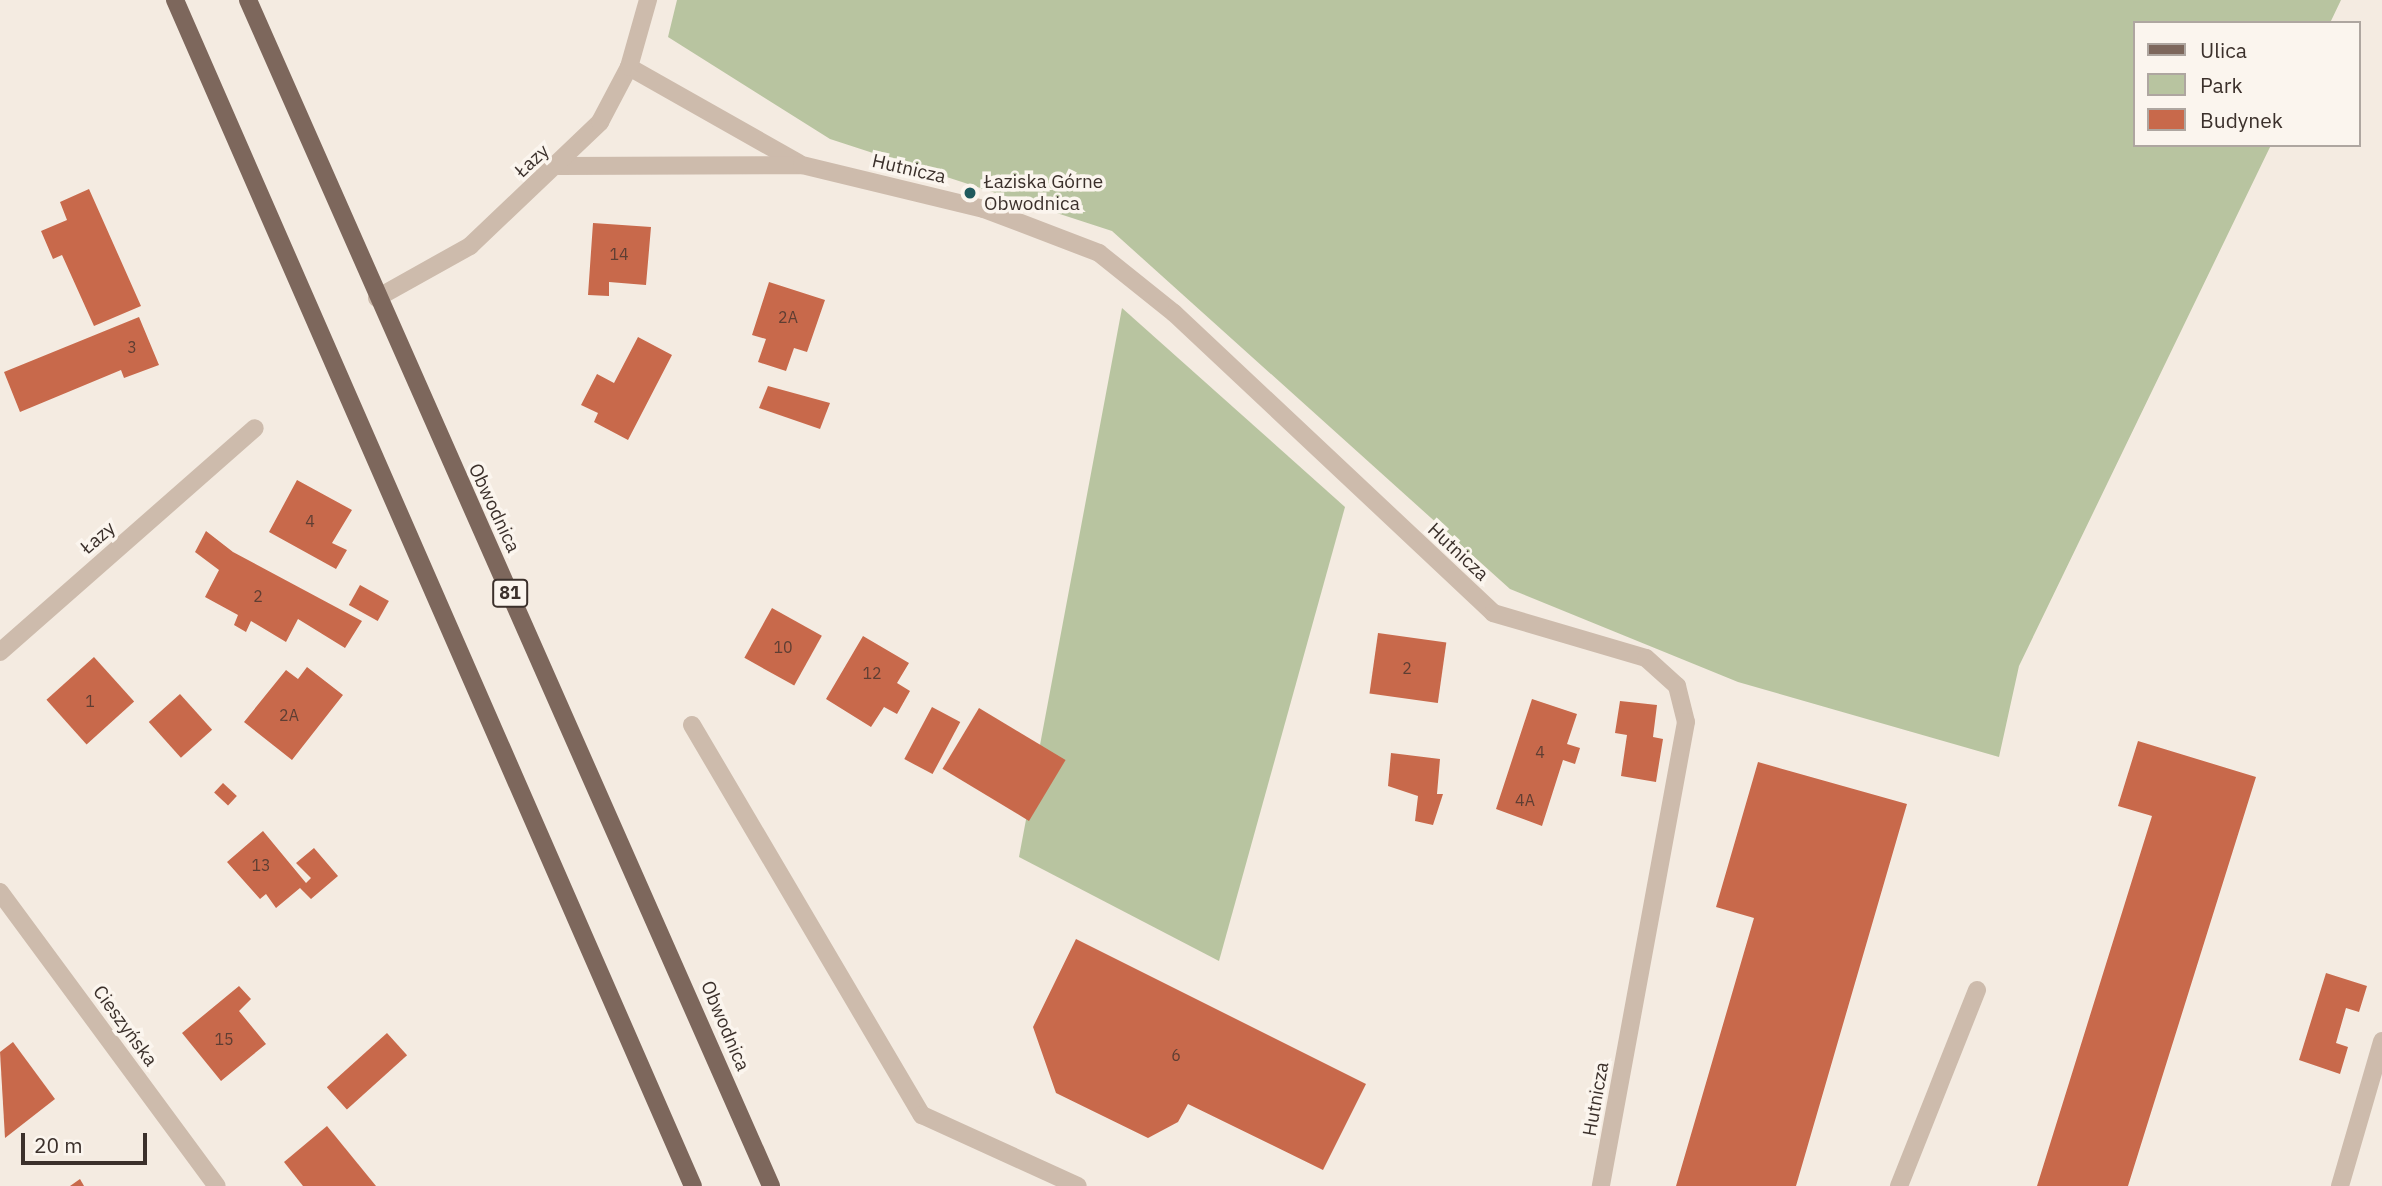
<!DOCTYPE html>
<meta charset="utf-8">
<style>
body{margin:0}
#map{position:relative;width:2382px;height:1186px;overflow:hidden;background:#f4ebe1;font-family:"IBM Plex Sans",sans-serif}
div>[style]{position:absolute}
.green>*{inset:0;background:#b8c4a0}
.building>*{inset:0;background:#c8694b;transform-origin:0 0}
.minor>*{height:18px;margin:-9px;padding:0 9px;transform-origin:9px;border-radius:9px;background:#cdbbac}
.major>*{height:18px;margin:-9px;padding:0 9px;transform-origin:9px;border-radius:9px;background:#7d675c}
.dots>*{width:19px;height:19px;translate:-50% -50%;box-sizing:border-box;border:4px solid #fbf5ee;border-radius:50%}
span{translate:-50% -50%;white-space:nowrap;text-align:center;line-height:1.15;-webkit-text-stroke:7px #fbf5ee;paint-order:stroke}
.number-label{font-size:16px;color:#5e3e33}
.number-label span{-webkit-text-stroke-width:0}
.shield-label span{padding:2px 5px;background:#fbf5ee;border:2px solid;border-radius:5px;-webkit-text-stroke-width:0}
.shield-label{font-size:18px;color:#3b302b;font-weight:700}
.street-label{font-size:19px;color:#3b302b}
.poi-label{font-size:19px;color:#3b302b}
.left{translate:0 -50%;text-align:left}
.legend{position:absolute;left:2133px;top:21px;width:228px;height:126px;box-sizing:border-box;background:#fbf5ee;border:2px solid #aea6a0;margin:0;padding:9px 12px;list-style:none;font-size:21px;color:#3b302b}
.legend li{display:flex;align-items:center;gap:14px;height:35px}
.legend b{width:35px;border:2px solid #aea6a0}
.scale{position:absolute;left:21px;top:1133px;width:126px;height:32px;box-sizing:border-box;border:4px solid #3b302b;border-top:0;padding-left:9px;font-size:21px;line-height:24px;white-space:nowrap;color:#3b302b;-webkit-text-stroke:5px #fbf5ee;paint-order:stroke}
</style>
<div id="map">
<div class="green">
<i style="clip-path:polygon(677px 0,2341px 0,2330px 23px,2135px 23px,2135px 145px,2271px 145px,2019px 666px,1999px 757px,1738px 682px,1510px 589px,1112px 231px,830px 139px,668px 37px)"></i>
<i style="clip-path:polygon(1122px 308px,1345px 507px,1219px 961px,1019px 857px)"></i>
</div>
<div class="building">
<i style="clip-path:polygon(89px 189px,141px 306px,94px 326px,62px 255px,53px 259px,41px 231px,67px 220px,60px 202px)"></i>
<i style="clip-path:polygon(593px 223px,651px 227px,646px 285px,609px 282px,609px 296px,588px 295px)"></i>
<i style="clip-path:polygon(769px 282px,825px 300px,807px 352px,794px 348px,786px 371px,758px 362px,766px 339px,752px 335px)"></i>
<i style="clip-path:polygon(139px 317px,159px 365px,124px 378px,121px 370px,20px 412px,4px 372px)"></i>
<i style="clip-path:polygon(638px 337px,672px 355px,628px 440px,594px 422px,598px 413px,581px 405px,597px 374px,614px 383px)"></i>
<i style="clip-path:polygon(768px 386px,830px 403px,820px 429px,759px 408px)"></i>
<i style="clip-path:polygon(297px 480px,352px 510px,332px 543px,347px 550px,336px 569px,269px 532px)"></i>
<i style="clip-path:polygon(206px 531px,233px 552px,362px 621px,345px 648px,298px 619px,286px 642px,251px 621px,246px 632px,234px 625px,238px 615px,205px 597px,219px 570px,195px 552px)"></i>
<i style="left:360px;top:585px;width:33px;height:23px;rotate:29deg"></i>
<i style="left:772px;top:608px;width:57px;height:57px;rotate:29deg"></i>
<i style="left:1378px;top:633px;width:69px;height:61px;rotate:8deg"></i>
<i style="clip-path:polygon(863px 636px,909px 663px,897px 683px,910px 691px,897px 714px,884px 707px,871px 727px,826px 699px)"></i>
<i style="left:94px;top:657px;width:60px;height:64px;rotate:48deg"></i>
<i style="clip-path:polygon(307px 667px,343px 695px,292px 760px,244px 722px,286px 670px,298px 679px)"></i>
<i style="left:180px;top:694px;width:48px;height:42px;rotate:48deg"></i>
<i style="clip-path:polygon(1532px 699px,1577px 714px,1567px 744px,1580px 748px,1575px 764px,1563px 760px,1542px 826px,1496px 809px)"></i>
<i style="clip-path:polygon(1620px 701px,1657px 705px,1653px 737px,1663px 739px,1656px 782px,1621px 776px,1627px 735px,1615px 733px)"></i>
<i style="left:932px;top:707px;width:32px;height:59px;rotate:28deg"></i>
<i style="left:979px;top:708px;width:101px;height:71px;rotate:31deg"></i>
<i style="clip-path:polygon(2138px 741px,2256px 777px,2128px 1186px,2037px 1186px,2152px 816px,2118px 806px)"></i>
<i style="clip-path:polygon(1391px 753px,1440px 759px,1437px 794px,1443px 794px,1433px 825px,1415px 821px,1418px 796px,1388px 786px)"></i>
<i style="clip-path:polygon(1758px 762px,1907px 804px,1796px 1186px,1676px 1186px,1754px 918px,1716px 907px)"></i>
<i style="left:223px;top:783px;width:19px;height:13px;rotate:43deg"></i>
<i style="clip-path:polygon(263px 831px,306px 883px,311px 878px,296px 863px,314px 848px,338px 876px,311px 899px,300px 888px,276px 908px,266px 894px,260px 899px,227px 862px)"></i>
<i style="clip-path:polygon(1076px 939px,1366px 1084px,1323px 1170px,1188px 1104px,1178px 1122px,1148px 1138px,1056px 1093px,1033px 1027px)"></i>
<i style="clip-path:polygon(2326px 973px,2367px 986px,2359px 1012px,2346px 1008px,2336px 1043px,2348px 1047px,2340px 1074px,2299px 1060px)"></i>
<i style="clip-path:polygon(239px 986px,251px 999px,239px 1011px,266px 1044px,221px 1081px,182px 1033px)"></i>
<i style="left:387px;top:1033px;width:30px;height:81px;rotate:48deg"></i>
<i style="clip-path:polygon(13px 1042px,55px 1099px,5px 1138px,0 1052px)"></i>
<i style="clip-path:polygon(327px 1126px,376px 1186px,303px 1186px,284px 1162px)"></i>
<i style="clip-path:polygon(80px 1179px,84px 1186px,70px 1186px)"></i>
</div>
<div class="minor">
<i style="left:629px;top:67px;width:195px;rotate:29.5deg"></i>
<i style="left:559px;top:166px;width:243px;rotate:-0.2deg"></i>
<i style="left:802px;top:165px;width:187px;rotate:13.6deg"></i>
<i style="left:984px;top:209px;width:123px;rotate:20.9deg"></i>
<i style="left:1099px;top:253px;width:96px;rotate:38.7deg"></i>
<i style="left:1174px;top:313px;width:438px;rotate:43.2deg"></i>
<i style="left:1493px;top:613px;width:159px;rotate:16.4deg"></i>
<i style="left:1646px;top:658px;width:42px;rotate:42.1deg"></i>
<i style="left:1677px;top:686px;width:37px;rotate:76deg"></i>
<i style="left:1686px;top:722px;width:472px;rotate:100.4deg"></i>
<i style="left:377px;top:298px;width:107px;rotate:-29.2deg"></i>
<i style="left:470px;top:246px;width:180px;rotate:-43.6deg"></i>
<i style="left:600px;top:122px;width:62px;rotate:-62.2deg"></i>
<i style="left:629px;top:67px;width:70px;rotate:-74.2deg"></i>
<i style="left:0;top:652px;width:339px;rotate:-41.3deg"></i>
<i style="left:692px;top:725px;width:453px;rotate:59.5deg"></i>
<i style="left:922px;top:1115px;width:171px;rotate:24.5deg"></i>
<i style="left:0;top:892px;width:365px;rotate:53.6deg"></i>
<i style="left:1899px;top:1186px;width:211px;rotate:-68.3deg"></i>
<i style="left:2340px;top:1186px;width:151px;rotate:-73.8deg"></i>
</div>
<div class="major">
<i style="left:175px;top:0;width:1294px;rotate:66.41deg"></i>
<i style="left:248px;top:0;width:1296px;rotate:66.2deg"></i>
</div>
<div class="dots">
<i style="left:970px;top:193px;background:#1f5a5e"></i>
</div>
<div class="number-label">
<span style="left:619px;top:254px">14</span>
<span style="left:788px;top:317px">2A</span>
<span style="left:132px;top:347px">3</span>
<span style="left:310px;top:521px">4</span>
<span style="left:258px;top:596px">2</span>
<span style="left:783px;top:647px">10</span>
<span style="left:1407px;top:668px">2</span>
<span style="left:872px;top:673px">12</span>
<span style="left:90px;top:701px">1</span>
<span style="left:289px;top:715px">2A</span>
<span style="left:1540px;top:752px">4</span>
<span style="left:1525px;top:800px">4A</span>
<span style="left:261px;top:865px">13</span>
<span style="left:224px;top:1039px">15</span>
<span style="left:1176px;top:1055px">6</span>
</div>
<div class="shield-label">
<span style="left:510px;top:593px">81</span>
</div>
<div class="street-label">
<span style="left:532px;top:161px;rotate:-43deg">Łazy</span>
<span style="left:909px;top:169px;rotate:13deg">Hutnicza</span>
<span style="left:494px;top:508px;rotate:65deg">Obwodnica</span>
<span style="left:98px;top:538px;rotate:-41deg">Łazy</span>
<span style="left:1458px;top:552px;rotate:43deg">Hutnicza</span>
<span style="left:125px;top:1026px;rotate:54deg">Cieszyńska</span>
<span style="left:725px;top:1026px;rotate:67deg">Obwodnica</span>
<span style="left:1596px;top:1099px;rotate:-80deg">Hutnicza</span>
</div>
<div class="poi-label">
<span class="left" style="left:984px;top:193px">Łaziska Górne<br>Obwodnica</span>
</div>
<ul class="legend">
<li><b style="height:9px;background:#7d675c"></b>Ulica</li>
<li><b style="height:19px;background:#b8c4a0"></b>Park</li>
<li><b style="height:19px;background:#c8694b"></b>Budynek</li>
</ul>
<div class="scale">20 m</div>
</div>
